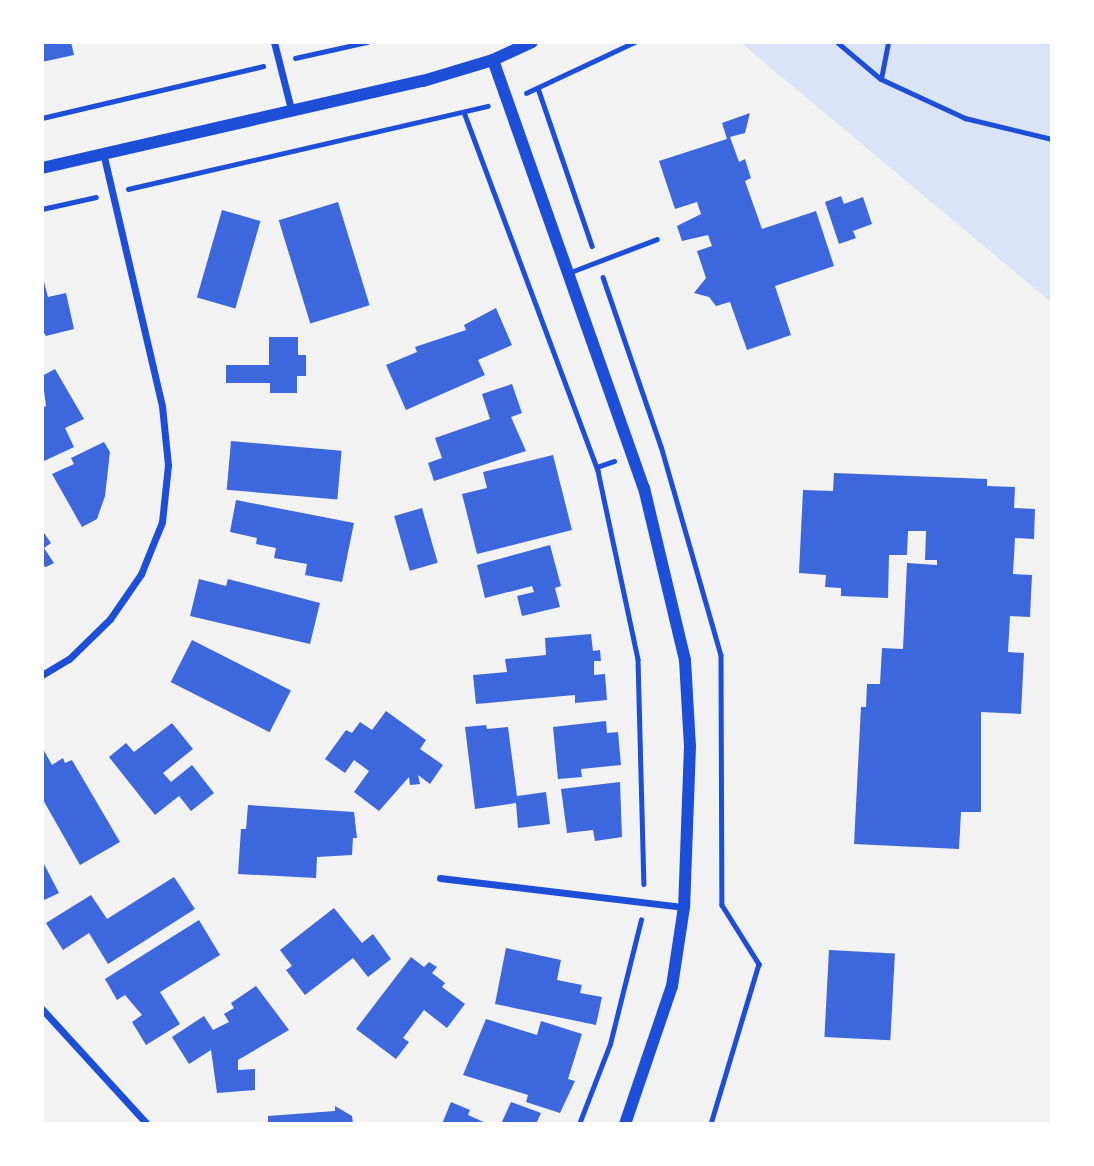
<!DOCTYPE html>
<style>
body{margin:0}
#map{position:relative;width:1094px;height:1166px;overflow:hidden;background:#f2f2f2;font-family:"Roboto Condensed",sans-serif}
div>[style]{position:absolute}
.green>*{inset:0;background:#dbe4f7}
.building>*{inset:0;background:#3d67dc;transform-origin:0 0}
.path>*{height:4.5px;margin:-2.25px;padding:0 2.25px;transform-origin:2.25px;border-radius:2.25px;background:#1d4ed8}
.service>*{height:5px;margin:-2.5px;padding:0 2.5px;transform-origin:2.5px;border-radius:2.5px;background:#1d4ed8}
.minor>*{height:7px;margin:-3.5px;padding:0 3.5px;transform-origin:3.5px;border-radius:3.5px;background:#1d4ed8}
.tertiary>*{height:12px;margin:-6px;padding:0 6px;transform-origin:6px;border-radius:6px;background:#1d4ed8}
span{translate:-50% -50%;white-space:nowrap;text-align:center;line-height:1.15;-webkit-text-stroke:5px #fff;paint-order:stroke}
.frame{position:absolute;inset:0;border:44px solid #fff;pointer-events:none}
</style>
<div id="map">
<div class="green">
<i style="clip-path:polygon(740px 42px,1052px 42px,1052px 303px)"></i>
</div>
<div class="building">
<i style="clip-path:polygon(42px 42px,71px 42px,74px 55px,42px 62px)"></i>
<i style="clip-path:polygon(750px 113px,745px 133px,730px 137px,739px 162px,745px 159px,751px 178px,745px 181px,762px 229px,816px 211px,834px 266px,775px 286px,791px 335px,747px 350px,730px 302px,716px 306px,709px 297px,694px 293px,706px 278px,697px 251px,712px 246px,708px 235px,682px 241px,677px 226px,701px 214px,697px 202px,675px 209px,659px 161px,727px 139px,722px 123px)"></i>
<i style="clip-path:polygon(841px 196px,844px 204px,863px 197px,872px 224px,853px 231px,856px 238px,839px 244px,825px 202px)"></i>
<i style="left:338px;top:202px;width:108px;height:62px;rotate:73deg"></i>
<i style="left:222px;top:210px;width:40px;height:91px;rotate:16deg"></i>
<i style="clip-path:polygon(42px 274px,48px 297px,66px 293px,74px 329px,46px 336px,42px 330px)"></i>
<i style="clip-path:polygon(496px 308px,512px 345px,478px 360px,485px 375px,406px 410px,386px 365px,417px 352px,415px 347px,466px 330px,464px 325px)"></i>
<i style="clip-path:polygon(269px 337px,298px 337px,298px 355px,306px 355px,306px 376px,297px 376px,297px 393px,270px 393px,270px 383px,226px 383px,226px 365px,269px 365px)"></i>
<i style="clip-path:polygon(55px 369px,84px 419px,65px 428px,74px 447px,42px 462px,42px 408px,46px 406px,42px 376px)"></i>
<i style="clip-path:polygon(512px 384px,522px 413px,511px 417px,526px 451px,434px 481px,428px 463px,442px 458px,435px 438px,490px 419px,482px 394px)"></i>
<i style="left:231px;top:441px;width:111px;height:49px;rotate:5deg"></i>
<i style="clip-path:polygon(104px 442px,110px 452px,105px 496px,97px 519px,82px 527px,52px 474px,74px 464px,71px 458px)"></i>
<i style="clip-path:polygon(553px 455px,572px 530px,477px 554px,462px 494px,487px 488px,483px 472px)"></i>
<i style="clip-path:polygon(834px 473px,987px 479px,987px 486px,1015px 487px,1014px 508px,1035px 509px,1034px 539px,1015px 538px,1013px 574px,1032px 575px,1030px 617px,1010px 616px,1008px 652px,1024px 653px,1021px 714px,981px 712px,981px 812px,961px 812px,959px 849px,854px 844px,861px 707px,866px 707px,867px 684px,880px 684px,882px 648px,903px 649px,907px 563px,937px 565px,937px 560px,925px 560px,926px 531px,908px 531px,907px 555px,889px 555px,888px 598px,841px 596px,841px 588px,825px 587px,826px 575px,799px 573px,803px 490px,833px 491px)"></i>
<i style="clip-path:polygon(236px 500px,354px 523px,342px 582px,305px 575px,307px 564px,274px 558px,276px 548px,256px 544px,257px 538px,230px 532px)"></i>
<i style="left:422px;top:508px;width:57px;height:29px;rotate:74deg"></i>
<i style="clip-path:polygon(42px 530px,51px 543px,44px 548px,54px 563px,46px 567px,42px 566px)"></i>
<i style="clip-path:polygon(550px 545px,561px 586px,555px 588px,560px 607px,522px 616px,517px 596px,534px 592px,532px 586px,485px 598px,477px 565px)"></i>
<i style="clip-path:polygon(199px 579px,226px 586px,228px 579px,320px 603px,310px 644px,190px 616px)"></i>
<i style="clip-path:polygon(591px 634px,593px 651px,600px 650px,601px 661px,594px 661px,594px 675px,605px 674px,607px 700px,575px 703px,575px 695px,476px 704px,473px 675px,507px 672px,505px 659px,546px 655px,545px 638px)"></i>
<i style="left:192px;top:640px;width:111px;height:47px;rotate:27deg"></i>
<i style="clip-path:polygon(386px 711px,426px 740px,420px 749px,443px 765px,430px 784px,418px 775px,420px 784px,410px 785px,409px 777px,379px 811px,354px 792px,369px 771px,354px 760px,345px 773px,325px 759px,346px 730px,352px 733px,360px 722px,372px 730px)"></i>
<i style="clip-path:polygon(606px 721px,607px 733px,618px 732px,621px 765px,581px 769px,582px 777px,558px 779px,553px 727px)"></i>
<i style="clip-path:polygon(172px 723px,193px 749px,163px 773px,171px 782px,192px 765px,214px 793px,191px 811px,179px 796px,155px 815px,109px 757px,126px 743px,134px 752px)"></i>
<i style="clip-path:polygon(486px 725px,487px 729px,508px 727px,517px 796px,546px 792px,550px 824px,518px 828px,516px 803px,475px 809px,465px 727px)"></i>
<i style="clip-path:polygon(42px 747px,52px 765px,63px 758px,65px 763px,72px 760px,120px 842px,80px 865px,42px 798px)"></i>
<i style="clip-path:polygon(620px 782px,622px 837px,595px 841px,593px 830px,567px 833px,561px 789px)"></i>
<i style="clip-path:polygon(248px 805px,354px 812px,357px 838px,353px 838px,352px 855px,317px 857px,316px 878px,238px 874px,241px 829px,246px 829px)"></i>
<i style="clip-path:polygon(42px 860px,59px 893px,42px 901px)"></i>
<i style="clip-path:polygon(174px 877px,195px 909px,108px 964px,89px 933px,63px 950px,46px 923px,91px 895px,107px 919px)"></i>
<i style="clip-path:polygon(334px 908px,362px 943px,373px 934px,391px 959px,368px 977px,353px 958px,305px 995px,286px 970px,292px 966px,280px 950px)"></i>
<i style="clip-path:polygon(199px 920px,220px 955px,160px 992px,180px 1024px,146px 1045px,132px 1022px,142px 1015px,125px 995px,117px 1000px,105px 979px)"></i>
<i style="clip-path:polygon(506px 948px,561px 960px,557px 980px,582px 985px,580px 993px,602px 997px,596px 1025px,495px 1004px)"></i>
<i style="left:829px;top:950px;width:66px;height:87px;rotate:3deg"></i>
<i style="clip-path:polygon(411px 957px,424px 967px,429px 962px,437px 967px,432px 973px,445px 983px,442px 987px,465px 1004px,447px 1028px,424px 1010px,403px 1038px,409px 1042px,396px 1059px,356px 1029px)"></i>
<i style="clip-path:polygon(256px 986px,289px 1030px,238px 1060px,238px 1070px,255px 1069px,255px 1090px,217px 1093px,211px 1050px,189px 1064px,172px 1037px,204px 1016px,213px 1030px,229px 1022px,224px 1014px,234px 1008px,231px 1003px)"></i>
<i style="clip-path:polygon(486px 1019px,537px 1035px,541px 1021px,582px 1034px,568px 1079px,575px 1081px,560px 1113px,526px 1102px,528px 1095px,463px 1075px)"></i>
<i style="clip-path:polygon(451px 1102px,470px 1110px,468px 1115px,488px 1124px,442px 1124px)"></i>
<i style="clip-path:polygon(511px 1102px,541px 1113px,536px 1124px,501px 1124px)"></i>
<i style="clip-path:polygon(335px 1106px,352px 1116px,353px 1124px,268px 1124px,268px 1116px,335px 1111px)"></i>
</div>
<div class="path">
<i style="left:837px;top:42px;width:57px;rotate:40.1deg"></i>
<i style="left:881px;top:79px;width:93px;rotate:24.9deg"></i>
<i style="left:965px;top:118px;width:89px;rotate:13.6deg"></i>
<i style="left:295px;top:58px;width:74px;rotate:-12.5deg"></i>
<i style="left:881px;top:79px;width:38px;rotate:-79deg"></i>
<i style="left:538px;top:88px;width:167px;rotate:71.1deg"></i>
<i style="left:526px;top:93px;width:120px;rotate:-25.1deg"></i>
<i style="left:464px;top:112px;width:383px;rotate:69.5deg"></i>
<i style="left:598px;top:471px;width:192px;rotate:78deg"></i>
<i style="left:638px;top:659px;width:225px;rotate:88.5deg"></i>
<i style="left:42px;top:118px;width:227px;rotate:-13.2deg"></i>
<i style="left:128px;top:189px;width:369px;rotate:-13deg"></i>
<i style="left:42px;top:209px;width:55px;rotate:-12.5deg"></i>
<i style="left:603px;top:277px;width:179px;rotate:71.1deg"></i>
<i style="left:661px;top:446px;width:217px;rotate:74deg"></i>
<i style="left:721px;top:655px;width:250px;rotate:89.8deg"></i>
<i style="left:722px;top:905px;width:70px;rotate:57.9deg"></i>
<i style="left:759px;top:964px;width:167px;rotate:106.7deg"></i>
<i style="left:597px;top:467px;width:18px;rotate:-19deg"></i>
<i style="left:579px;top:1124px;width:86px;rotate:-68.8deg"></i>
<i style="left:610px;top:1044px;width:128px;rotate:-76deg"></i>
</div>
<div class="service">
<i style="left:568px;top:273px;width:95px;rotate:-20.9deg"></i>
</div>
<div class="minor">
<i style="left:274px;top:42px;width:69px;rotate:75.8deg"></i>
<i style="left:42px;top:675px;width:31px;rotate:-31deg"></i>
<i style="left:69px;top:659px;width:57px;rotate:-44.3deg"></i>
<i style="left:110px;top:619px;width:55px;rotate:-55.4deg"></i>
<i style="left:141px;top:574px;width:56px;rotate:-68deg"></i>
<i style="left:162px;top:522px;width:57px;rotate:-84deg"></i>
<i style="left:168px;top:465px;width:59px;rotate:-95.8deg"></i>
<i style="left:162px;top:406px;width:260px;rotate:-103.1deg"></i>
<i style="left:440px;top:878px;width:246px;rotate:6.8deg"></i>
<i style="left:42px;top:1009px;width:156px;rotate:47.6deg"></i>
</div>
<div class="tertiary">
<i style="left:493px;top:60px;width:454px;rotate:70.6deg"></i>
<i style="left:644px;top:488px;width:177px;rotate:76.6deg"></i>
<i style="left:685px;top:660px;width:86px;rotate:86.7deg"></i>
<i style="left:690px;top:746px;width:161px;rotate:92.1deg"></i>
<i style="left:684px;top:907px;width:80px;rotate:98.6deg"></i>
<i style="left:672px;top:986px;width:146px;rotate:108.8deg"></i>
<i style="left:42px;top:168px;width:391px;rotate:-12.9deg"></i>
<i style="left:423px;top:81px;width:73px;rotate:-16.7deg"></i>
<i style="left:493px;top:60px;width:43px;rotate:-24.8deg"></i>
</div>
<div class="frame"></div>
</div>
